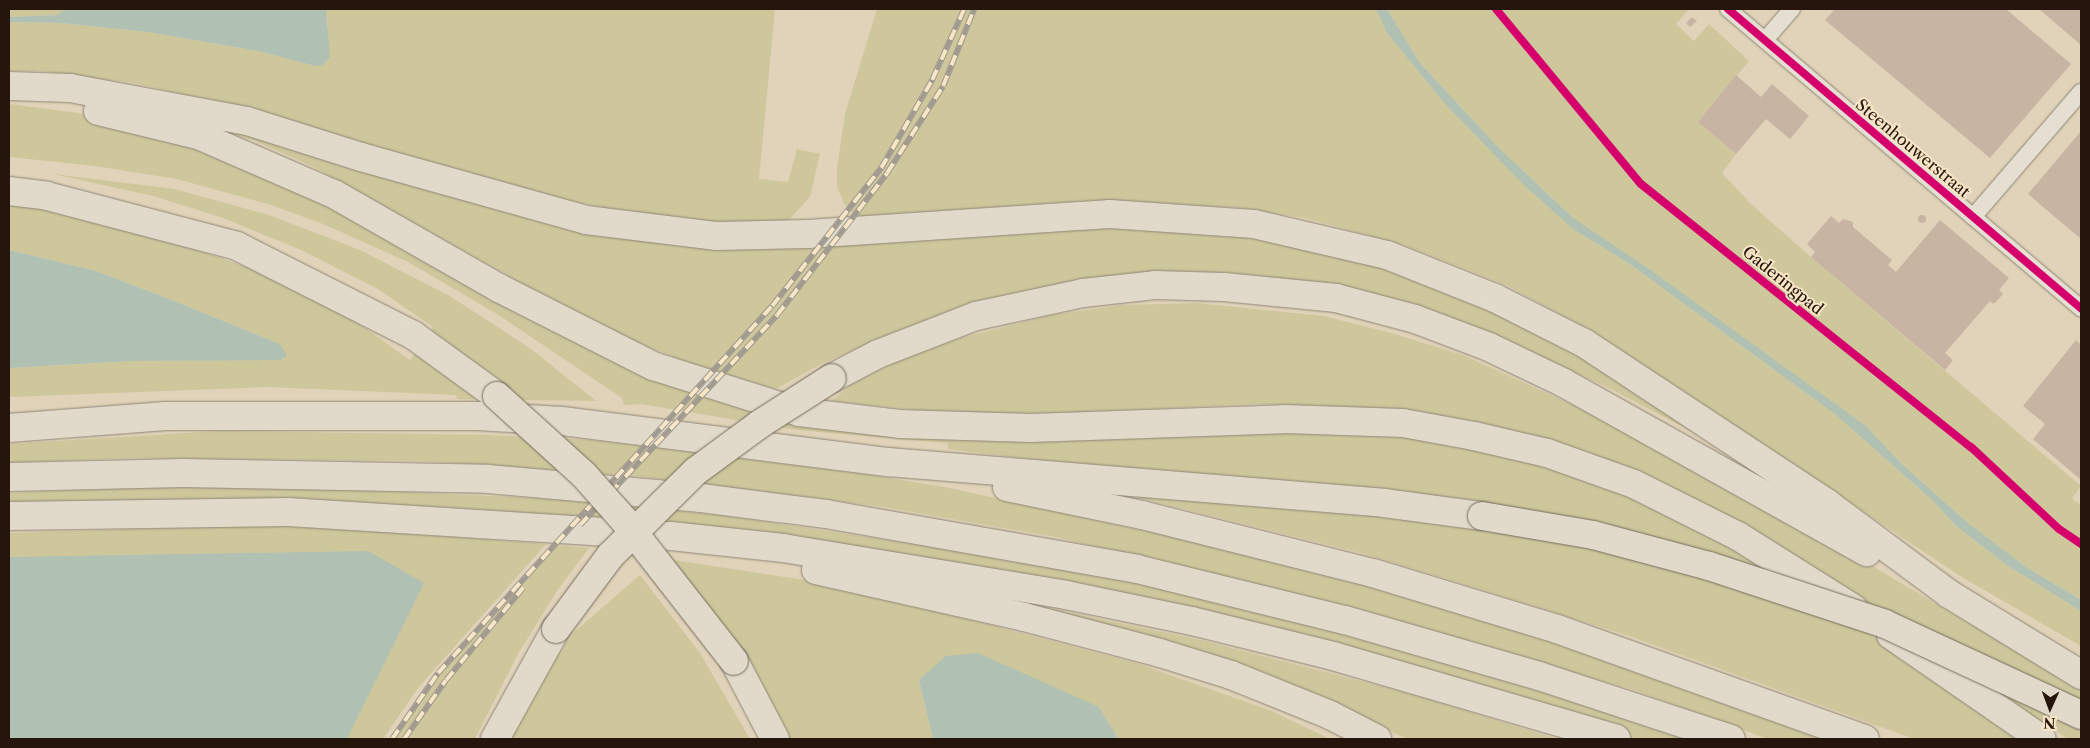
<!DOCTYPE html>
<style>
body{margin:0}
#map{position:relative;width:2090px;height:748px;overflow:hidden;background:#e0d3b9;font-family:"Libre Caslon Text",serif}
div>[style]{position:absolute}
.green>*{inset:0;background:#cec79c}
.water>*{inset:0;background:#b0c1b3}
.building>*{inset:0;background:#c8b4a3}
.round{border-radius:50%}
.roads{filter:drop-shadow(0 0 1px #8f8576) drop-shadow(0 0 1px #8f8576)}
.minor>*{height:16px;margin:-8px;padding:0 8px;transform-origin:8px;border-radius:8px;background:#e5dfd2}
.motorway>*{height:28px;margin:-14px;padding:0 14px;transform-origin:14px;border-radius:14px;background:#e1daca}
.rail>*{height:5.5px;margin-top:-2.75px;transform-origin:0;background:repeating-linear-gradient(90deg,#f6e6c6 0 11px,#a19a90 0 22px);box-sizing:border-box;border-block:1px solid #a19a90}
.bridges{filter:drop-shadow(0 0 1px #756c5e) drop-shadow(0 0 1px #756c5e)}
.motorway-bridge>*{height:28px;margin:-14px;padding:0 14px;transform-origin:14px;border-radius:14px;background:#e1daca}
.cycleway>*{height:8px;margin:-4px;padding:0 4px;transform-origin:4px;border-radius:4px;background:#d6006c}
span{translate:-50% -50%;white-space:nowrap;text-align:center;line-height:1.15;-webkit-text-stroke:4px #f6e6c6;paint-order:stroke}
.street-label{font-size:16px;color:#26150c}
.frame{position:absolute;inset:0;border:10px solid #26150c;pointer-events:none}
.north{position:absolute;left:2025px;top:683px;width:50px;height:50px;-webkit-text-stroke:4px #f6e6c6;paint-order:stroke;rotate:182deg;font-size:14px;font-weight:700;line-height:20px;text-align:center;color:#26150c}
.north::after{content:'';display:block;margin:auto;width:18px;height:22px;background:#26150c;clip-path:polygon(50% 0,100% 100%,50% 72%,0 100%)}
</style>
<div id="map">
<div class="green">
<i style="clip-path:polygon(9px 9px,66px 9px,58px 15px,9px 17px)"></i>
<i style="clip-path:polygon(326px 9px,775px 9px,759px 179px,788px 182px,797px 149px,820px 154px,810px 197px,785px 224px,703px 222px,619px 211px,509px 187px,221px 103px,134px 83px,39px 71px,9px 71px,9px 22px,61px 23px,148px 32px,258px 51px,315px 66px,328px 26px)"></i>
<i style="clip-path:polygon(877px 9px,1376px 9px,1387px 33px,1573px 229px,1631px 265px,1836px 415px,1932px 500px,1956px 526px,2008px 566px,2081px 611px,2081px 646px,1960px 576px,1592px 331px,1506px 285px,1404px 245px,1305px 218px,1234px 207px,1112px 204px,861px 223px,844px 203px,837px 187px,837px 168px,845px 114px)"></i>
<i style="clip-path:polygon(1387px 9px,1689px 9px,1676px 24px,1694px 41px,1709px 24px,1749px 61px,1698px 122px,1736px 154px,1722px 173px,1752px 205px,1811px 257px,2081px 486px,2072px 498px,2081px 505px,2081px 600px,2026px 567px,1968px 523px,1902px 464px,1866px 426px,1572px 217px,1498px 147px,1420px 63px)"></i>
<i style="clip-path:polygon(9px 104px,87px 114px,278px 174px,506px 298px,805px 416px,1390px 429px,1570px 469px,1722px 536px,2029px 739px,1914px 739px,1626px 635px,1474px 587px,1358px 552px,1120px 493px,1473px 522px,1476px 500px,1020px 458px,948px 449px,948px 443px,796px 430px,641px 404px,624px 405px,622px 398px,497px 314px,408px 262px,323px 224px,271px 205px,177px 179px,95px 166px,9px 157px)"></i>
<i style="clip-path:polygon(167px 112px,613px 230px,1191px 226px,1362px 254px,1552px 334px,1755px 465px,1609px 388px,1541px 357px,1222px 276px,887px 336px,823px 363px,776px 389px,692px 364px,636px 342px,536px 291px,312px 166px,255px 141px)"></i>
<i style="clip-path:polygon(53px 174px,175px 189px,269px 215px,360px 250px,448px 295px,490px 322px,531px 349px,596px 401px,457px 399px,456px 395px,267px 387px,9px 397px,9px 368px,131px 361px,284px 359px,280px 344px,169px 299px,96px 271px,9px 250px,9px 203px,43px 208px,189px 247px,266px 274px,344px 313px,410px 360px,433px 327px,378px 289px,301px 250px,223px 218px,153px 196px)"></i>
<i style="clip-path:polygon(1197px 303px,1324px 316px,1395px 334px,1465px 356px,1610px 422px,1842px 548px,2081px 690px,2081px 739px,2068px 739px,1730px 519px,1405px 410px,1255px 404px,1066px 413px,945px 413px,832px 401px,850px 385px,900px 359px,964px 337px,1052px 315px,1122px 305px)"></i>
<i style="clip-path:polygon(219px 431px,491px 435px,591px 440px,785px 461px,945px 487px,1277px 560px,1466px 614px,1848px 739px,1768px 739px,1631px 689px,1292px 594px,1056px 537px,878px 506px,637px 476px,423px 461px,131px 458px,9px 463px,9px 444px)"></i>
<i style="clip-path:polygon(300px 487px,553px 499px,721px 515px,994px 556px,1146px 585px,1288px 619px,1533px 688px,1685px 739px,1634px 739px,1529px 705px,859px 551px,9px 506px,9px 493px,109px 488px)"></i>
<i style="clip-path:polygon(290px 524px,546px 544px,418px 688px,383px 739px,9px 739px,9px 533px)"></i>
<i style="clip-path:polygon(553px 545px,589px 548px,557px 591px,518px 654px,475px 739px,394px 739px,447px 664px)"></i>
<i style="clip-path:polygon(667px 559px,837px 585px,1139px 664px,1272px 711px,1330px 739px,1118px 739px,1115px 733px,919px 680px,933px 739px,783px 739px)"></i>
<i style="clip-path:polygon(640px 575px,700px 653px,750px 739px,511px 739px,537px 686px,574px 632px)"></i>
<i style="clip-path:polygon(1032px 605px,1200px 640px,1415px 695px,1557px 739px,1407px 739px,1335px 705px,1104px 625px)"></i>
</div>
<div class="water">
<i style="clip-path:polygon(66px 9px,326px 9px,330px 57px,323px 65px,315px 66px,258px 51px,148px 32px,61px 23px,9px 22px,9px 17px,57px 15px)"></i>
<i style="clip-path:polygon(1376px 9px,1387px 9px,1420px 63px,1498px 147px,1572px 217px,1652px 271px,1866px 426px,1902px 464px,1968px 523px,2026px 567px,2081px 600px,2081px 611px,2008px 566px,1956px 526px,1932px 500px,1836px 415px,1631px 265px,1573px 229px,1524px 185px,1447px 106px,1387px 33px)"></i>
<i style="clip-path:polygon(9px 250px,96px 271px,169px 299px,280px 344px,287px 356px,280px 360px,131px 361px,9px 368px)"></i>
<i style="clip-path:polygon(368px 551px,424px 583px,347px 739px,9px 739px,9px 557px)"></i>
<i style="clip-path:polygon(978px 653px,1099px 707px,1118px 739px,933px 739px,919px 680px,946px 656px)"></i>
</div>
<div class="building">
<i style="clip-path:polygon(1835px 9px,2006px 9px,2071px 64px,1990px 158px,1825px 20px)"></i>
<i style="clip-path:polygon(2039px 9px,2081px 9px,2081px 45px)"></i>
<i style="clip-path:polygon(1692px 17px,1697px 21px,1690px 27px,1686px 23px)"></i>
<i style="clip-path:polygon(1736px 75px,1761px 97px,1772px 84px,1809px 116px,1790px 139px,1766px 119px,1736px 154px,1698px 122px)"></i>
<i style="clip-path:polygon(2081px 131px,2081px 239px,2028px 194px)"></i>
<i class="round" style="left:1918px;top:215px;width:8px;height:8px"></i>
<i style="clip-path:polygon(1831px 216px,1839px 223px,1843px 219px,1853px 222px,1853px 227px,1892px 260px,1888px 265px,1896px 272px,1940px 220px,2009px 278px,1999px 290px,2003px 294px,1994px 304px,1990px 301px,1945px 353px,1953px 360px,1945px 370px,1811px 257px,1815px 252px,1807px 244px)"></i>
<i style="clip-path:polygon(2076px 340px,2081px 345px,2081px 480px,2033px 439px,2045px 424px,2023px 406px)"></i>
</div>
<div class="roads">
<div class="minor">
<i style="left:1728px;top:9px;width:463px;rotate:40.3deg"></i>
<i style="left:1765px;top:40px;width:41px;rotate:-48.9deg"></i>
<i style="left:1973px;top:217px;width:165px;rotate:-49.2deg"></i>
</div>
<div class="motorway">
<i style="left:9px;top:86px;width:61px;rotate:1.9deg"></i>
<i style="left:70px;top:88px;width:180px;rotate:10.6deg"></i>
<i style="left:247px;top:121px;width:120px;rotate:17.5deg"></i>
<i style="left:361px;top:157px;width:234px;rotate:15.6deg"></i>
<i style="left:586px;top:220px;width:132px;rotate:7deg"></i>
<i style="left:717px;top:236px;width:91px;rotate:-1.3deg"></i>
<i style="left:808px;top:234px;width:303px;rotate:-3.8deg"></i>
<i style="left:1110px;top:214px;width:144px;rotate:4deg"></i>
<i style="left:1254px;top:224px;width:137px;rotate:13.1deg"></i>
<i style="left:1387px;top:255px;width:116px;rotate:21.7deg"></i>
<i style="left:1495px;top:298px;width:100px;rotate:26.8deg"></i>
<i style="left:1584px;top:343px;width:292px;rotate:33.4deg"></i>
<i style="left:1828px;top:504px;width:151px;rotate:36.6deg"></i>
<i style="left:1949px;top:594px;width:155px;rotate:31.5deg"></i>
<i style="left:98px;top:111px;width:103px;rotate:13.5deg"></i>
<i style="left:198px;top:135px;width:148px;rotate:23.5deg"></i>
<i style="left:334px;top:194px;width:190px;rotate:29.7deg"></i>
<i style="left:499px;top:288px;width:173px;rotate:26.9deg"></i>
<i style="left:653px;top:366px;width:153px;rotate:17.5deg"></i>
<i style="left:799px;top:412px;width:101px;rotate:6.8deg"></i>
<i style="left:899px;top:424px;width:132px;rotate:1.7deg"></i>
<i style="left:1031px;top:428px;width:253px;rotate:-2deg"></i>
<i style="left:1284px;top:419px;width:119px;rotate:1.9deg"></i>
<i style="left:1403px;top:423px;width:72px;rotate:10.4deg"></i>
<i style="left:1474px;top:436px;width:75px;rotate:13.1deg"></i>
<i style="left:1547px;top:453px;width:92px;rotate:19.6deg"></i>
<i style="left:1634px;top:484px;width:116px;rotate:26.6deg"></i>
<i style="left:1738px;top:536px;width:137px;rotate:32.2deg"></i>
<i style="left:9px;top:191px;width:38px;rotate:7deg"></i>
<i style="left:47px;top:196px;width:196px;rotate:14.7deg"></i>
<i style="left:237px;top:246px;width:197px;rotate:26.8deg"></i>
<i style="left:413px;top:335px;width:104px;rotate:36deg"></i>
<i style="left:832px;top:378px;width:52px;rotate:-27.6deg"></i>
<i style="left:878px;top:354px;width:105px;rotate:-21.2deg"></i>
<i style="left:976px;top:316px;width:109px;rotate:-12.1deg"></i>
<i style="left:1083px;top:293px;width:72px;rotate:-6.3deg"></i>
<i style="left:1155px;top:285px;width:69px;rotate:1.7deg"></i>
<i style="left:1224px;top:287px;width:113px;rotate:5.6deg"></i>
<i style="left:1336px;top:298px;width:82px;rotate:14.9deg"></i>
<i style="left:1415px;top:319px;width:79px;rotate:20.7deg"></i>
<i style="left:1489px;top:347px;width:83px;rotate:25.6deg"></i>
<i style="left:1564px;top:383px;width:347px;rotate:29.2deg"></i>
<i style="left:9px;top:428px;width:157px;rotate:-4.4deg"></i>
<i style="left:166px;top:416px;width:312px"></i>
<i style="left:478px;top:416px;width:84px;rotate:3.4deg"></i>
<i style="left:562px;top:421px;width:329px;rotate:7.2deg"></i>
<i style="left:888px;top:462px;width:498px;rotate:4.7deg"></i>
<i style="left:1384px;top:503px;width:99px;rotate:7.6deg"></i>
<i style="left:9px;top:477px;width:174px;rotate:-1.3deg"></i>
<i style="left:183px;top:473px;width:305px;rotate:1.1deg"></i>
<i style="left:488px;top:479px;width:214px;rotate:5.1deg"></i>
<i style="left:701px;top:498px;width:126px;rotate:7.3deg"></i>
<i style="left:826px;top:514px;width:316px;rotate:10deg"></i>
<i style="left:1137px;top:569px;width:214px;rotate:13.8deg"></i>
<i style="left:1345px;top:620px;width:202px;rotate:16.1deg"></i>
<i style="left:1539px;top:676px;width:202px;rotate:18.2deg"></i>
<i style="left:1007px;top:487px;width:138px;rotate:11.7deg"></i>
<i style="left:1142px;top:515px;width:238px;rotate:14.1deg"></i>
<i style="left:1373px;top:573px;width:192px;rotate:16.9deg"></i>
<i style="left:1557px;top:629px;width:327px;rotate:19.7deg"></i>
<i style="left:9px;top:516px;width:279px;rotate:-0.8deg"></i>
<i style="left:288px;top:512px;width:384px;rotate:3.6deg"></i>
<i style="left:671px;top:536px;width:113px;rotate:6.1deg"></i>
<i style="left:783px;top:548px;width:287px;rotate:9.4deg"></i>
<i style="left:1066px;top:595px;width:129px;rotate:11.7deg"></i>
<i style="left:1192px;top:621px;width:145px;rotate:13.9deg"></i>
<i style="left:1333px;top:656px;width:295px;rotate:16.3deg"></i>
<i style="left:816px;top:570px;width:213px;rotate:12.7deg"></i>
<i style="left:1024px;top:617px;width:141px;rotate:14.8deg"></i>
<i style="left:1160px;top:653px;width:74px;rotate:17.2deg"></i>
<i style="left:1231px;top:675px;width:107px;rotate:22deg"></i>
<i style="left:1330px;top:715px;width:53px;rotate:27.1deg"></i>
<i style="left:1891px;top:635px;width:183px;rotate:34.6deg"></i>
<i style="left:734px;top:661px;width:88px;rotate:62.3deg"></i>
<i style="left:495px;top:739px;width:126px;rotate:-61deg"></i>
</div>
</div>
<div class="rail">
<i style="left:580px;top:525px;width:288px;rotate:-46.8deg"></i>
<i style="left:777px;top:315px;width:180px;rotate:-52.2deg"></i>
<i style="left:887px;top:173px;width:103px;rotate:-57.2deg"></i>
<i style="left:943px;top:86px;width:83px;rotate:-68.1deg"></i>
<i style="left:392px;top:739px;width:80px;rotate:-55.1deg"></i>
<i style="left:438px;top:673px;width:496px;rotate:-47.7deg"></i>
<i style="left:772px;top:306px;width:176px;rotate:-51.7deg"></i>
<i style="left:881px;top:168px;width:102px;rotate:-59.9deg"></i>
<i style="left:932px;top:80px;width:78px;rotate:-65.7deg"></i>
<i style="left:404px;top:739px;width:72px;rotate:-54.6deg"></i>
<i style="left:446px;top:680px;width:120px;rotate:-50.1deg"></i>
</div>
<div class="bridges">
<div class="motorway-bridge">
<i style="left:497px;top:396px;width:118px;rotate:42.2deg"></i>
<i style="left:584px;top:475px;width:59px;rotate:48.4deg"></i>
<i style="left:623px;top:519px;width:180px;rotate:52deg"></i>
<i style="left:1482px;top:516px;width:113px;rotate:9.7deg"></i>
<i style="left:1593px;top:535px;width:120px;rotate:15deg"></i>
<i style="left:1709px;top:566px;width:185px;rotate:18.2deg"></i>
<i style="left:1885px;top:624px;width:216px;rotate:24.9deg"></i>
<i style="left:556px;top:629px;width:91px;rotate:-53.5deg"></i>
<i style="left:610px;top:556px;width:121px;rotate:-44.7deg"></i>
<i style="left:696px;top:471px;width:79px;rotate:-36.3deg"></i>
<i style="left:760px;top:424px;width:85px;rotate:-32.6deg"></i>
</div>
</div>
<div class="cycleway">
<i style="left:1496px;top:9px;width:227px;rotate:50.4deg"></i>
<i style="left:1641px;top:184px;width:422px;rotate:38.6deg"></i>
<i style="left:1971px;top:447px;width:120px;rotate:43deg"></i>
<i style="left:2059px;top:529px;width:27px;rotate:34deg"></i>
<i style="left:1728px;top:9px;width:463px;rotate:40.3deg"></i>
</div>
<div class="street-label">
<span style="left:1913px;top:148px;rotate:40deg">Steenhouwerstraat</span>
<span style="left:1783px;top:280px;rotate:39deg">Gaderingpad</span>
</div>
<div class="frame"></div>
<div class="north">N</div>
</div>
